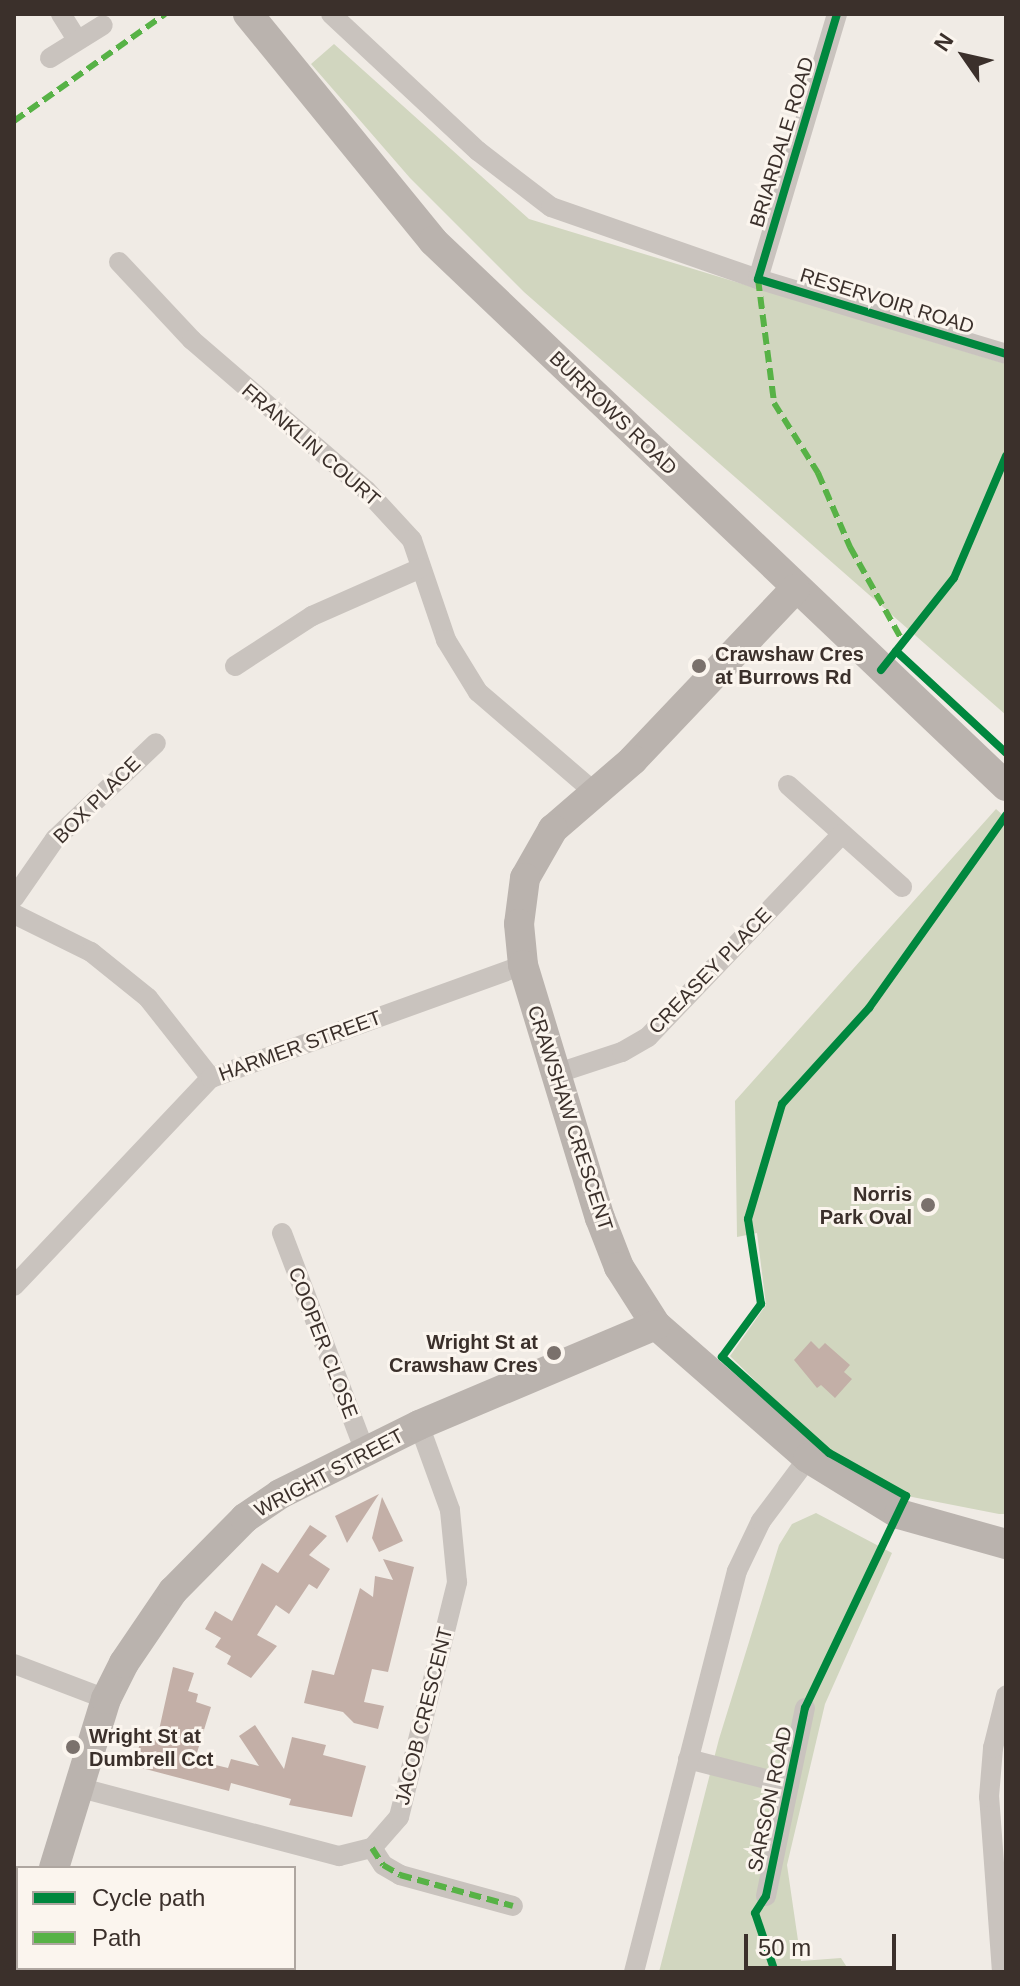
<!DOCTYPE html>
<style>
body{margin:0}
#map{position:relative;width:1020px;height:1986px;overflow:hidden;background:#f0ebe5;font-family:Helvetica,sans-serif}
div>[style]{position:absolute}
.green>*{inset:0;background:#d1d6bf}
.building>*{inset:0;background:#c3afa7}
.street>*{height:20px;margin:-10px;padding:0 10px;transform-origin:10px;border-radius:10px;background:#c9c3be}
.secondary>*{height:30px;margin:-15px;padding:0 15px;transform-origin:15px;border-radius:15px;background:#bab3ae}
.quiet>*{height:6px;margin-top:-3px;transform-origin:0;background:repeating-linear-gradient(90deg,#57b246 0 12px,transparent 0 18px)}
.cycleway>*{height:8px;margin:-4px;padding:0 4px;transform-origin:4px;border-radius:4px;background:#00873e}
.dots>*{width:22px;height:22px;translate:-50% -50%;box-sizing:border-box;border:4px solid #fbf5ee;border-radius:50%}
span{translate:-50% -50%;white-space:nowrap;text-align:center;line-height:1.15;-webkit-text-stroke:6px #fbf5ee;paint-order:stroke}
.street-label{font-size:20px;color:#3b302b}
.poi-label{font-size:20px;color:#3b302b;font-weight:700}
.left{translate:0 -50%;text-align:left}
.right{translate:-100% -50%;text-align:right}
.frame{position:absolute;inset:0;border:16px solid #3b302b;pointer-events:none}
.legend{position:absolute;left:16px;top:1866px;width:280px;height:104px;box-sizing:border-box;background:#fbf5ee;border:2px solid #aea6a0;margin:0;padding:10px 14px;list-style:none;font-size:24px;color:#3b302b}
.legend li{display:flex;align-items:center;gap:16px;height:40px}
.legend b{width:40px;border:2px solid #aea6a0}
.north{position:absolute;left:924px;top:16px;width:80px;height:80px;-webkit-text-stroke:6px #fbf5ee;paint-order:stroke;rotate:304deg;font-size:22px;font-weight:700;line-height:32px;text-align:center;color:#3b302b}
.north::after{content:'';display:block;margin:auto;width:28px;height:36px;background:#3b302b;clip-path:polygon(50% 0,100% 100%,50% 72%,0 100%)}
.scale{position:absolute;left:744px;top:1934px;width:152px;height:36px;box-sizing:border-box;border:4px solid #3b302b;border-top:0;padding-left:10px;font-size:24px;line-height:28px;white-space:nowrap;color:#3b302b;-webkit-text-stroke:6px #fbf5ee;paint-order:stroke}
</style>
<div id="map">
<div class="green">
<i style="clip-path:polygon(334px 44px,529px 219px,1006px 364px,1006px 715px,524px 292px,410px 178px,311px 64px)"></i>
<i style="clip-path:polygon(996px 809px,1006px 818px,1006px 1514px,999px 1514px,907px 1496px,868px 1478px,829px 1453px,730px 1356px,766px 1305px,757px 1233px,737px 1237px,735px 1101px)"></i>
<i style="clip-path:polygon(816px 1513px,892px 1553px,825px 1704px,787px 1865px,801px 1961px,841px 1958px,850px 1972px,659px 1972px,719px 1739px,779px 1545px,792px 1524px)"></i>
</div>
<div class="building">
<i style="clip-path:polygon(811px 1341px,819px 1349px,825px 1343px,850px 1365px,844px 1372px,852px 1379px,835px 1398px,821px 1385px,817px 1388px,794px 1360px)"></i>
<i style="clip-path:polygon(379px 1494px,347px 1543px,335px 1516px)"></i>
<i style="clip-path:polygon(382px 1497px,403px 1541px,379px 1552px,372px 1538px)"></i>
<i style="clip-path:polygon(310px 1525px,327px 1536px,309px 1555px,330px 1569px,317px 1589px,309px 1584px,289px 1614px,276px 1605px,257px 1635px,277px 1646px,251px 1678px,227px 1664px,231px 1656px,215px 1647px,221px 1638px,205px 1629px,215px 1611px,232px 1621px,262px 1563px,278px 1573px)"></i>
<i style="clip-path:polygon(383px 1559px,414px 1567px,388px 1672px,372px 1669px,364px 1702px,384px 1706px,378px 1729px,354px 1723px,343px 1712px,304px 1703px,312px 1670px,334px 1675px,360px 1588px,373px 1597px,375px 1576px,393px 1580px)"></i>
<i style="clip-path:polygon(173px 1667px,194px 1673px,188px 1691px,198px 1694px,196px 1702px,211px 1707px,192px 1769px,203px 1762px,228px 1768px,231px 1759px,259px 1766px,239px 1736px,255px 1725px,284px 1769px,292px 1737px,326px 1745px,323px 1755px,366px 1766px,352px 1817px,289px 1805px,291px 1799px,231px 1783px,229px 1791px,134px 1766px,142px 1735px,157px 1739px)"></i>
</div>
<div class="street">
<i style="left:61px;top:14px;width:31px;rotate:58deg"></i>
<i style="left:331px;top:14px;width:201px;rotate:43deg"></i>
<i style="left:478px;top:151px;width:92px;rotate:37.5deg"></i>
<i style="left:551px;top:207px;width:219px;rotate:19.2deg"></i>
<i style="left:758px;top:279px;width:259px;rotate:16.8deg"></i>
<i style="left:50px;top:58px;width:62px;rotate:-31.9deg"></i>
<i style="left:119px;top:262px;width:107px;rotate:46.9deg"></i>
<i style="left:192px;top:340px;width:230px;rotate:40.8deg"></i>
<i style="left:366px;top:490px;width:68px;rotate:47.4deg"></i>
<i style="left:412px;top:540px;width:106px;rotate:71.2deg"></i>
<i style="left:446px;top:640px;width:61px;rotate:58.4deg"></i>
<i style="left:478px;top:692px;width:152px;rotate:40.7deg"></i>
<i style="left:758px;top:279px;width:277px;rotate:-73.4deg"></i>
<i style="left:235px;top:666px;width:92px;rotate:-33deg"></i>
<i style="left:312px;top:616px;width:119px;rotate:-23.8deg"></i>
<i style="left:788px;top:785px;width:153px;rotate:41.8deg"></i>
<i style="left:14px;top:898px;width:72px;rotate:-55.2deg"></i>
<i style="left:55px;top:839px;width:139px;rotate:-43.5deg"></i>
<i style="left:14px;top:914px;width:86px;rotate:26.3deg"></i>
<i style="left:91px;top:952px;width:73px;rotate:38.9deg"></i>
<i style="left:148px;top:998px;width:102px;rotate:51.8deg"></i>
<i style="left:555px;top:1074px;width:71px;rotate:-18.2deg"></i>
<i style="left:622px;top:1052px;width:30px;rotate:-30deg"></i>
<i style="left:648px;top:1037px;width:281px;rotate:-46.3deg"></i>
<i style="left:282px;top:1233px;width:234px;rotate:69.2deg"></i>
<i style="left:14px;top:1286px;width:286px;rotate:-46.6deg"></i>
<i style="left:211px;top:1078px;width:332px;rotate:-19.9deg"></i>
<i style="left:14px;top:1664px;width:98px;rotate:20.8deg"></i>
<i style="left:688px;top:1759px;width:104px;rotate:14.4deg"></i>
<i style="left:81px;top:1788px;width:267px;rotate:14.8deg"></i>
<i style="left:339px;top:1856px;width:34px;rotate:-14deg"></i>
<i style="left:372px;top:1848px;width:41px;rotate:-48.9deg"></i>
<i style="left:399px;top:1817px;width:242px;rotate:-76.1deg"></i>
<i style="left:457px;top:1582px;width:72px;rotate:-95.6deg"></i>
<i style="left:450px;top:1510px;width:90px;rotate:-110deg"></i>
<i style="left:372px;top:1848px;width:20px;rotate:57deg"></i>
<i style="left:383px;top:1865px;width:20px;rotate:30deg"></i>
<i style="left:400px;top:1875px;width:117px;rotate:15.3deg"></i>
<i style="left:766px;top:1896px;width:192px;rotate:-78.3deg"></i>
<i style="left:634px;top:1972px;width:414px;rotate:-75.6deg"></i>
<i style="left:737px;top:1571px;width:55px;rotate:-64.4deg"></i>
<i style="left:761px;top:1521px;width:79px;rotate:-53.3deg"></i>
<i style="left:1002px;top:1972px;width:175px;rotate:-94.2deg"></i>
<i style="left:989px;top:1797px;width:49px;rotate:-85.3deg"></i>
<i style="left:993px;top:1748px;width:54px;rotate:-76deg"></i>
</div>
<div class="secondary">
<i style="left:248px;top:14px;width:293px;rotate:50.8deg"></i>
<i style="left:433px;top:241px;width:791px;rotate:43.57deg"></i>
<i style="left:795px;top:589px;width:236px;rotate:133.5deg"></i>
<i style="left:633px;top:760px;width:106px;rotate:139.2deg"></i>
<i style="left:553px;top:829px;width:56px;rotate:119.7deg"></i>
<i style="left:525px;top:878px;width:46px;rotate:97.4deg"></i>
<i style="left:519px;top:924px;width:41px;rotate:84.4deg"></i>
<i style="left:523px;top:965px;width:264px;rotate:73.1deg"></i>
<i style="left:600px;top:1218px;width:53px;rotate:68.8deg"></i>
<i style="left:619px;top:1267px;width:69px;rotate:57.5deg"></i>
<i style="left:656px;top:1325px;width:202px;rotate:41.2deg"></i>
<i style="left:808px;top:1458px;width:107px;rotate:31.6deg"></i>
<i style="left:899px;top:1514px;width:111px;rotate:15.7deg"></i>
<i style="left:54px;top:1868px;width:177px;rotate:-72.9deg"></i>
<i style="left:106px;top:1699px;width:40px;rotate:-63.4deg"></i>
<i style="left:124px;top:1663px;width:87px;rotate:-55.8deg"></i>
<i style="left:173px;top:1591px;width:103px;rotate:-45.4deg"></i>
<i style="left:245px;top:1518px;width:42px;rotate:-34.4deg"></i>
<i style="left:280px;top:1494px;width:155px;rotate:-26.4deg"></i>
<i style="left:419px;top:1425px;width:257px;rotate:-22.9deg"></i>
<i style="left:14px;top:1933px;width:6px;rotate:-51deg"></i>
</div>
<div class="quiet">
<i style="left:14px;top:121px;width:185px;rotate:-35.3deg"></i>
<i style="left:758px;top:279px;width:125px;rotate:82.6deg"></i>
<i style="left:774px;top:403px;width:83px;rotate:57.8deg"></i>
<i style="left:818px;top:473px;width:81px;rotate:66.6deg"></i>
<i style="left:850px;top:547px;width:109px;rotate:60.8deg"></i>
<i style="left:372px;top:1848px;width:20px;rotate:57deg"></i>
<i style="left:383px;top:1865px;width:20px;rotate:30deg"></i>
<i style="left:400px;top:1875px;width:117px;rotate:15.3deg"></i>
</div>
<div class="cycleway">
<i style="left:837px;top:14px;width:277px;rotate:106.6deg"></i>
<i style="left:758px;top:279px;width:259px;rotate:16.8deg"></i>
<i style="left:896px;top:651px;width:150px;rotate:42.8deg"></i>
<i style="left:881px;top:670px;width:117px;rotate:-51.6deg"></i>
<i style="left:954px;top:578px;width:133px;rotate:-66.9deg"></i>
<i style="left:775px;top:1972px;width:62px;rotate:-108.7deg"></i>
<i style="left:755px;top:1913px;width:20px;rotate:-57deg"></i>
<i style="left:766px;top:1896px;width:192px;rotate:-78.3deg"></i>
<i style="left:805px;top:1708px;width:235px;rotate:-64.5deg"></i>
<i style="left:906px;top:1496px;width:88px;rotate:-150.8deg"></i>
<i style="left:829px;top:1453px;width:144px;rotate:-138.1deg"></i>
<i style="left:722px;top:1357px;width:66px;rotate:-53.7deg"></i>
<i style="left:761px;top:1304px;width:86px;rotate:-98.7deg"></i>
<i style="left:748px;top:1219px;width:120px;rotate:-73.5deg"></i>
<i style="left:782px;top:1104px;width:130px;rotate:-47.8deg"></i>
<i style="left:869px;top:1008px;width:237px;rotate:-54.6deg"></i>
</div>
<div class="dots">
<i style="left:699px;top:666px;background:#7a716c"></i>
<i style="left:928px;top:1205px;background:#7a716c"></i>
<i style="left:554px;top:1353px;background:#7a716c"></i>
<i style="left:73px;top:1747px;background:#7a716c"></i>
</div>
<div class="street-label">
<span style="left:782px;top:142px;rotate:-73deg">BRIARDALE ROAD</span>
<span style="left:887px;top:301px;rotate:17deg">RESERVOIR ROAD</span>
<span style="left:613px;top:413px;rotate:44deg">BURROWS ROAD</span>
<span style="left:311px;top:445px;rotate:41deg">FRANKLIN COURT</span>
<span style="left:97px;top:800px;rotate:-45deg">BOX PLACE</span>
<span style="left:710px;top:971px;rotate:-46deg">CREASEY PLACE</span>
<span style="left:300px;top:1046px;rotate:-20deg">HARMER STREET</span>
<span style="left:570px;top:1118px;rotate:72deg">CRAWSHAW CRESCENT</span>
<span style="left:323px;top:1343px;rotate:69deg">COOPER CLOSE</span>
<span style="left:329px;top:1473px;rotate:-28deg">WRIGHT STREET</span>
<span style="left:424px;top:1716px;rotate:-76deg">JACOB CRESCENT</span>
<span style="left:770px;top:1799px;rotate:-78deg">SARSON ROAD</span>
</div>
<div class="poi-label">
<span class="left" style="left:715px;top:666px">Crawshaw Cres<br>at Burrows Rd</span>
<span class="right" style="left:912px;top:1206px">Norris<br>Park Oval</span>
<span class="right" style="left:538px;top:1354px">Wright St at<br>Crawshaw Cres</span>
<span class="left" style="left:89px;top:1748px">Wright St at<br>Dumbrell Cct</span>
</div>
<div class="frame"></div>
<ul class="legend">
<li><b style="height:10px;background:#00873e"></b>Cycle path</li>
<li><b style="height:10px;background:#57b246"></b>Path</li>
</ul>
<div class="north">N</div>
<div class="scale">50 m</div>
</div>
